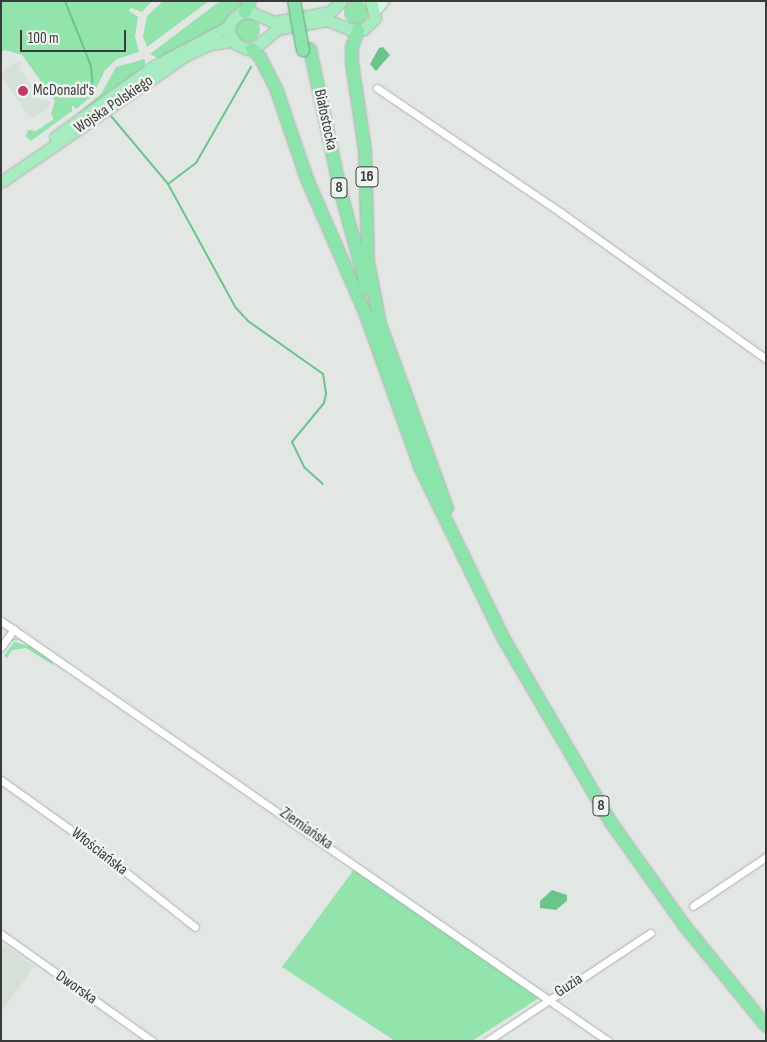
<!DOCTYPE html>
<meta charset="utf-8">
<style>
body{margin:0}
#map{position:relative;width:767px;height:1042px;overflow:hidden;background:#e3e7e4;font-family:"Sofia Sans Condensed",sans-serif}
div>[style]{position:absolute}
.built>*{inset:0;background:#d5e0d7}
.green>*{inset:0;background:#92e3ac}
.round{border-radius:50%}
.water>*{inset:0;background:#6ac58a}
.stream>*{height:2px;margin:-1px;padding:0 1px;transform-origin:1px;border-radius:1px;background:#6ac58a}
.roads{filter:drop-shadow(0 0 1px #adb1ae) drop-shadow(0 0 1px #adb1ae)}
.minor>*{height:7px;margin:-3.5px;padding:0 3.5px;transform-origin:3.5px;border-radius:3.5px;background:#fff}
.secondary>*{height:10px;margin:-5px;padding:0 5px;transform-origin:5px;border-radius:5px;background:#d3f5e0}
.primary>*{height:11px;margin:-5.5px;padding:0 5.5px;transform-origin:5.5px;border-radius:5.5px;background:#a7ebc0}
.trunk>*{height:12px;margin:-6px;padding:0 6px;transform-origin:6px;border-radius:6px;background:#8ae4ab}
.bridges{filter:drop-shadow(0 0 1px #5aa575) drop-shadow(0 0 1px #5aa575)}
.trunk-bridge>*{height:12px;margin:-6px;padding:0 6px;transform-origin:6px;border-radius:6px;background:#8ae4ab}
.dots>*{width:14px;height:14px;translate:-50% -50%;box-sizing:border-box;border:2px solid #f0f4f1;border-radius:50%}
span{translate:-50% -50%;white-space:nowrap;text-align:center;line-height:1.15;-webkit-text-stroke:5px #f0f4f1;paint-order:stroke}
.shield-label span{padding:1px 4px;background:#f0f4f1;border:1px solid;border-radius:4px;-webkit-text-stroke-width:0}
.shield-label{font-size:15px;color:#393a39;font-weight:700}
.poi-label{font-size:16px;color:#393a39}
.left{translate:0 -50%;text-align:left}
.street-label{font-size:16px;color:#393a39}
.frame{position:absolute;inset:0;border:2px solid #393a39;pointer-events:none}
.scale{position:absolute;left:20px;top:30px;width:106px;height:22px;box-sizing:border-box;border:2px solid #393a39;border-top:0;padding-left:6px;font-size:15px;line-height:18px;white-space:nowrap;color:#393a39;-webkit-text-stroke:4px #f0f4f1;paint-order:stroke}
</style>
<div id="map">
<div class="built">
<i style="clip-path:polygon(19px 61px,23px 63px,18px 66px,41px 100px,48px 100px,50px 103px,47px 109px,34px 118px,28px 115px,2px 76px,4px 69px)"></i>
<i style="clip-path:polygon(4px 945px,34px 966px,1px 1013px,1px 949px)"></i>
</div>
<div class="green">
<i class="round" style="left:344px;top:0;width:24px;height:24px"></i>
<i style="clip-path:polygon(1px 1px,152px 1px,142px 12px,131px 8px,129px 11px,138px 17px,135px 36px,139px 52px,117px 59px,105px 70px,93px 95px,76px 109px,72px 105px,72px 111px,31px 141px,26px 136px,28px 130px,36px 131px,54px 119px,51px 114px,55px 101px,22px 55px,5px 50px,1px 52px)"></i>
<i style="clip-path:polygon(163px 1px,209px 1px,147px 47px,143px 36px,147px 16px)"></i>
<i style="clip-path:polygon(220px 1px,246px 1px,231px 13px,221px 28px,160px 59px,150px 54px)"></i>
<i class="round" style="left:236px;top:18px;width:24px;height:24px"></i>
<i style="clip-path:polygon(145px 59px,145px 68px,81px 114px,78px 113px,101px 94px,116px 67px)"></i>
<i style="clip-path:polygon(13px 639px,16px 639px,22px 640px,52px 659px,53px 665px,26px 648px,12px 650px,7px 658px,4px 656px,14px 642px,29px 646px,20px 640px,10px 641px)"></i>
<i style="clip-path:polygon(355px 868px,539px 998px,472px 1041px,395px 1041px,282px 967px)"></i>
</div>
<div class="water">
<i style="clip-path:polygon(383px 47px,390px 55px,376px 71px,370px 64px,379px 48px)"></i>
<i style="clip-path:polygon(552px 890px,567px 895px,567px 901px,556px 910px,540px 908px,540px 901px)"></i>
</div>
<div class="stream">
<i style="left:65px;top:1px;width:70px;rotate:68.2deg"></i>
<i style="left:91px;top:66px;width:23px;rotate:85deg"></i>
<i style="left:111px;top:116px;width:89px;rotate:50deg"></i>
<i style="left:168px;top:184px;width:141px;rotate:61.3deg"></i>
<i style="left:236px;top:308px;width:18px;rotate:47deg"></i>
<i style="left:248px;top:321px;width:92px;rotate:35.2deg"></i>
<i style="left:323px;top:374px;width:20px;rotate:81deg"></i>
<i style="left:326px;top:394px;width:9px;rotate:103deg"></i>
<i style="left:324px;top:403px;width:50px;rotate:129.4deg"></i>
<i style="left:292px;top:442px;width:28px;rotate:64deg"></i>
<i style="left:304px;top:467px;width:25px;rotate:42deg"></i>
<i style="left:168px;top:184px;width:35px;rotate:-37deg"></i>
<i style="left:196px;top:163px;width:111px;rotate:-60.2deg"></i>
</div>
<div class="roads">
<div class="minor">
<i style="left:377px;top:88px;width:221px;rotate:34.1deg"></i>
<i style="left:560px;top:212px;width:253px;rotate:35.5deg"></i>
<i style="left:1px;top:621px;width:738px;rotate:34.68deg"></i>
<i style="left:1px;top:647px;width:22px;rotate:-54deg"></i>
<i style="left:1px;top:780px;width:108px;rotate:35.6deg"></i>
<i style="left:89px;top:843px;width:135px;rotate:38.4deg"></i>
<i style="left:693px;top:906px;width:88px;rotate:-33.9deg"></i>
<i style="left:1px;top:934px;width:185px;rotate:35.3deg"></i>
<i style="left:487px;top:1041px;width:196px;rotate:-33.5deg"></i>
</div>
<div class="secondary">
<i style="left:376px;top:11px;width:13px;rotate:-51deg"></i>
</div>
<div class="primary">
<i style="left:341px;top:1px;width:16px;rotate:135deg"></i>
<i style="left:330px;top:12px;width:57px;rotate:169.9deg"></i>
<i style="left:274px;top:22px;width:26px;rotate:-157deg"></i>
<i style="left:250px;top:12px;width:10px;rotate:174deg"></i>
<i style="left:240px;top:13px;width:12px;rotate:138deg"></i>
<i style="left:231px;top:21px;width:11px;rotate:105deg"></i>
<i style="left:228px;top:32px;width:14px;rotate:56deg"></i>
<i style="left:236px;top:44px;width:12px;rotate:24deg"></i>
<i style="left:247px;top:49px;width:10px;rotate:-17deg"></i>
<i style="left:257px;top:46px;width:26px;rotate:-40deg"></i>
<i style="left:277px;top:29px;width:51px;rotate:-10.2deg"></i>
<i style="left:327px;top:20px;width:27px;rotate:22deg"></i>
<i style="left:352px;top:30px;width:12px;rotate:-5deg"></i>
<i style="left:364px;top:29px;width:16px;rotate:-45deg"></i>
<i style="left:375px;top:18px;width:17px;rotate:-103deg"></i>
<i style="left:55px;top:137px;width:122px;rotate:-35.6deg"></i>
<i style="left:154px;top:66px;width:84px;rotate:-27.8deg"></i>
<i style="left:1px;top:182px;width:227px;rotate:-34.4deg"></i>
<i style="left:188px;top:54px;width:24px;rotate:-24deg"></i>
<i style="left:210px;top:44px;width:22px;rotate:-8deg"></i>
</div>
<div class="trunk">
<i style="left:245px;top:12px;width:12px;rotate:-66deg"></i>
<i style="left:358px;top:30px;width:18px;rotate:109deg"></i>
<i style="left:352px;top:47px;width:16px;rotate:90deg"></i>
<i style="left:352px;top:63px;width:88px;rotate:81.5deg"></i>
<i style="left:365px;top:150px;width:112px;rotate:88.5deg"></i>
<i style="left:368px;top:262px;width:63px;rotate:79deg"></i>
<i style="left:380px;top:324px;width:196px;rotate:70deg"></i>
<i style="left:252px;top:49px;width:11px;rotate:45deg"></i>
<i style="left:260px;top:57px;width:38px;rotate:63deg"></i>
<i style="left:277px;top:91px;width:93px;rotate:71.2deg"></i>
<i style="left:307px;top:179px;width:148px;rotate:66.5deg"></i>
<i style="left:366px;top:315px;width:161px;rotate:70.4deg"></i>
<i style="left:420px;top:467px;width:194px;rotate:64deg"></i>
<i style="left:505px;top:641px;width:212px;rotate:59.7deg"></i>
<i style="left:612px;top:824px;width:124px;rotate:54.5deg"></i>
<i style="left:684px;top:925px;width:130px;rotate:50.9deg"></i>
<i style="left:310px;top:49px;width:147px;rotate:77.9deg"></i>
<i style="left:341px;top:193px;width:99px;rotate:74.8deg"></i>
</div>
</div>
<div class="bridges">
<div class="trunk-bridge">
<i style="left:294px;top:1px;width:50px;rotate:79.6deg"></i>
</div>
</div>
<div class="dots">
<i style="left:23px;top:91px;background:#c33668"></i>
</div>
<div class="shield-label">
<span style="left:367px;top:177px">16</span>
<span style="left:339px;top:188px">8</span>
<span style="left:601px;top:806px">8</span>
</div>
<div class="poi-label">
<span class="left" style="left:33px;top:91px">McDonald's</span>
</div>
<div class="street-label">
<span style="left:114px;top:105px;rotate:-34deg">Wojska Polskiego</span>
<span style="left:325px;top:120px;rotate:78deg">Białostocka</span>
<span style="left:306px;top:829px;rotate:35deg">Ziemiańska</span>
<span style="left:99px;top:852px;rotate:38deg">Włościańska</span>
<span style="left:569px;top:986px;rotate:-33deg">Guzia</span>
<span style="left:76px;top:988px;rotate:35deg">Dworska</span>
</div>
<div class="frame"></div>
<div class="scale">100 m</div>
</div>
